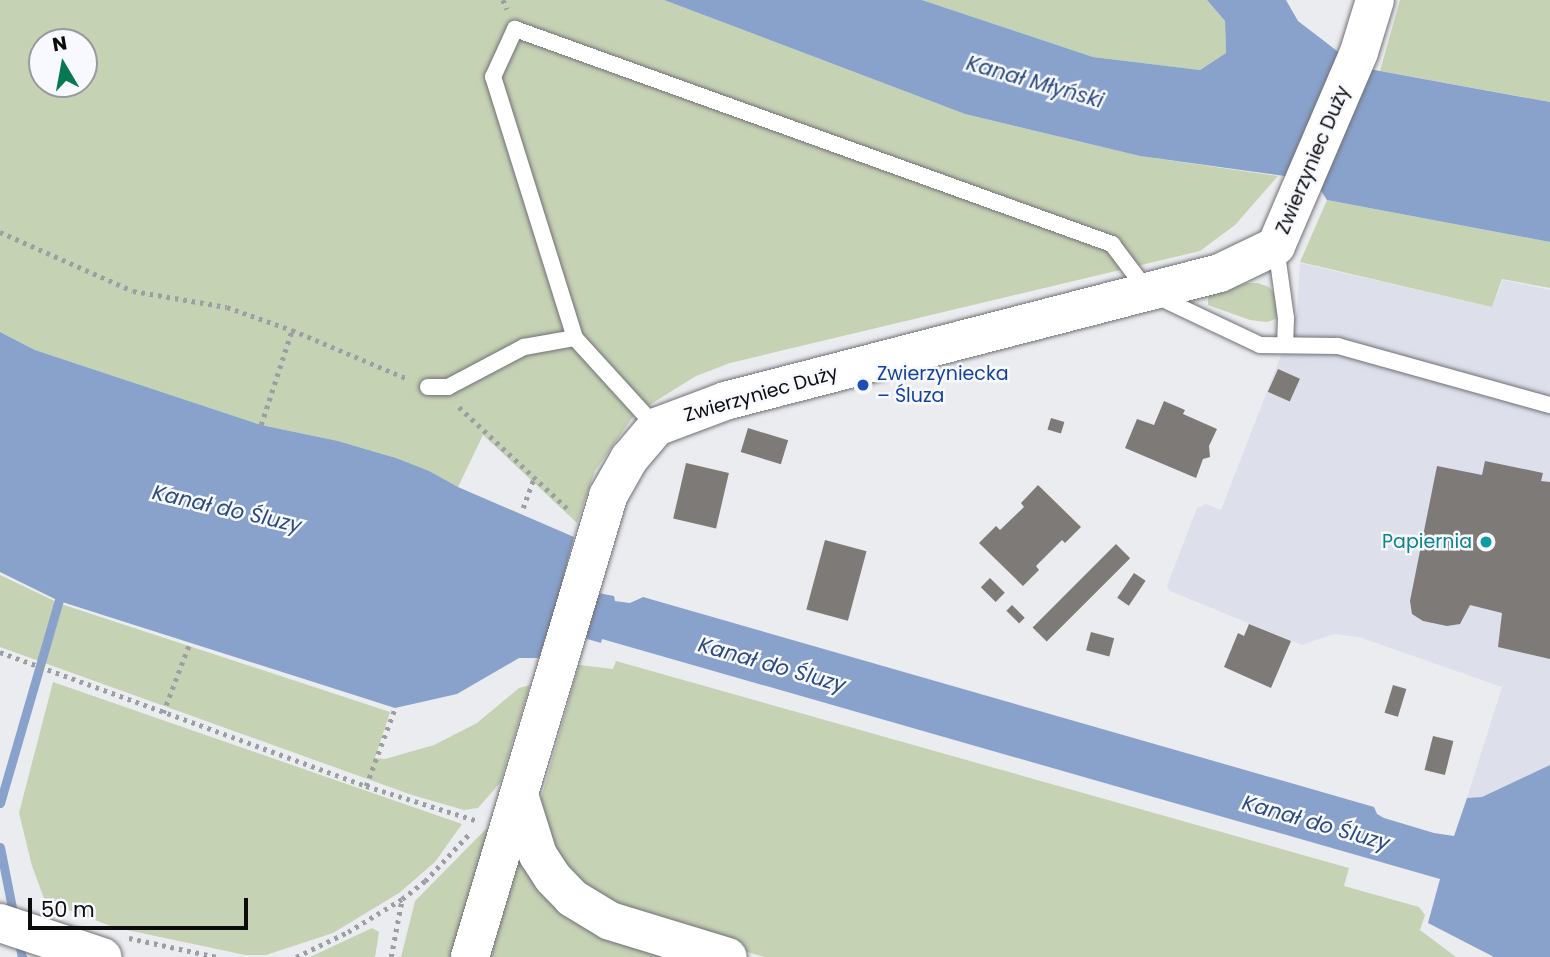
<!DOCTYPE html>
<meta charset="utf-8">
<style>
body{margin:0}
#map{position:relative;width:1550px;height:957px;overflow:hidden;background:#ebecf0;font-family:Poppins,sans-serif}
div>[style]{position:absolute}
.built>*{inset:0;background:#dddfeb}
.green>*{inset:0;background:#c5d2b4}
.water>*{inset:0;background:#89a2cc}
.stream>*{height:9px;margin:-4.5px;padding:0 4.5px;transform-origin:4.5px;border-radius:4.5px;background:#89a2cc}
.building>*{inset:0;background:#7d7a77;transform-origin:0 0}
.path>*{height:4.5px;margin-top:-2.25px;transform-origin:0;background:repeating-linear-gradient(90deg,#9d9ea1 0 3.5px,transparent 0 8.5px)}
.roads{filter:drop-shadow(0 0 2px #707175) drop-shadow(0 0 2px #707175)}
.service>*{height:16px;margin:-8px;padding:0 8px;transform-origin:8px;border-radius:8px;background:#fff}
.tertiary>*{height:38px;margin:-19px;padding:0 19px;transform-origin:19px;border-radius:19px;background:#fff}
.dots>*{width:19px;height:19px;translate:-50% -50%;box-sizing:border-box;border:4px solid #f8f9fe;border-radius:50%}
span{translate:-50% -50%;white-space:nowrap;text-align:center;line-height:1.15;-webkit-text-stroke:5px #f8f9fe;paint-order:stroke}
.street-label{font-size:19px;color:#0c0c0d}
.transit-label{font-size:19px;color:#164399}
.left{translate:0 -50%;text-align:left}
.culture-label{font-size:19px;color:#0d838f}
.right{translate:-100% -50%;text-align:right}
.water-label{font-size:21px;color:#2b4a80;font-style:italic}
.north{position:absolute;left:28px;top:28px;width:70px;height:70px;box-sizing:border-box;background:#f8f9fe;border:2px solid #9a9a9e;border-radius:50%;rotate:350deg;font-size:19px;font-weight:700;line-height:28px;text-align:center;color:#0c0c0d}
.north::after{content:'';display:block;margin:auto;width:24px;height:32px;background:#087853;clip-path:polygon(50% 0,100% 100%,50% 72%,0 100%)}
.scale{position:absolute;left:28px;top:898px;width:220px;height:32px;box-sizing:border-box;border:4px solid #0c0c0d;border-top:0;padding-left:9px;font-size:21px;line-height:24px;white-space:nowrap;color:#0c0c0d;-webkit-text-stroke:5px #f8f9fe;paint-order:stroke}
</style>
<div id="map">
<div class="built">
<i style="clip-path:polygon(1300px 263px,1492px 307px,1503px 280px,1550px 290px,1550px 765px,1482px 797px,1467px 798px,1502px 687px,1359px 637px,1334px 634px,1302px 645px,1170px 591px,1167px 586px,1197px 508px,1206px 504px,1221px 510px,1297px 314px)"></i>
</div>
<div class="green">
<i style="clip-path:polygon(evenodd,0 0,664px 0,965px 114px,1140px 156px,1278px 176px,1235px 225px,1200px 251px,730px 363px,696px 376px,635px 414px,595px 471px,577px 523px,483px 435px,458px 487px,396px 458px,338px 441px,261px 425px,35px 350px,0 332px,0 0,42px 42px,84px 42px,84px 84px,42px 84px,42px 42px)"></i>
<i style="clip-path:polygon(922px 0,1207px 0,1225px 21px,1226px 53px,1200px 70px,1093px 57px)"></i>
<i style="clip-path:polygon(1400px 0,1550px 0,1550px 102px,1380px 71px)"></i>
<i style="clip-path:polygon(1327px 200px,1550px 242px,1550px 288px,1502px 279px,1492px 307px,1300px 262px)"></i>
<i style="clip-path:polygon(1247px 283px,1258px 283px,1269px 287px,1277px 297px,1280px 312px,1276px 319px,1267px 322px,1250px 320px,1208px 305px,1208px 296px)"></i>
<i style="clip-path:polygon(0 575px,61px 604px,390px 712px,375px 758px,385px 759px,434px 745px,477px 723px,519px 688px,530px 685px,500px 783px,478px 808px,464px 810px,412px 795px,0 647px)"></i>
<i style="clip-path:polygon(616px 661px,1349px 868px,1344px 886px,1419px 907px,1425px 915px,1420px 930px,1456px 957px,765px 957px,627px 918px,555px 860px,540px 802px,579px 665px,613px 669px)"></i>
<i style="clip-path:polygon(53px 682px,462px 824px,435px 862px,399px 893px,333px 933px,266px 955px,245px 955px,113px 927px,45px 901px,32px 866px,19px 813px)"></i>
<i style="clip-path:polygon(486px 829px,496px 831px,456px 957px,401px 957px,415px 901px)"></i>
<i style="clip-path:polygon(521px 861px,686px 957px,488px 957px,512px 865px)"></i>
<i style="clip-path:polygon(372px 928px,379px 932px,375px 957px,310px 957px)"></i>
</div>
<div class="water">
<i style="clip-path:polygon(664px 0,922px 0,1093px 57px,1200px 70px,1226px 53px,1225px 21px,1207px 0,1286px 0,1298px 21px,1358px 67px,1550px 102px,1550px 242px,1327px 200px,1314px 180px,1140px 156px,965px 114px)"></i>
<i style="clip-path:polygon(0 332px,35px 350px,261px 425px,338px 441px,396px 458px,429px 471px,458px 487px,574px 537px,561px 586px,614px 596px,615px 601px,630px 603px,643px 597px,1374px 807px,1377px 814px,1384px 818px,1434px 833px,1454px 836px,1467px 798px,1482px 797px,1550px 765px,1550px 957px,1494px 957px,1428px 923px,1440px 879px,602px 639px,601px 643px,549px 628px,539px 658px,519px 658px,457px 694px,395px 708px,59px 601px,0 572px)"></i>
</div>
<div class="stream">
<i style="left:0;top:803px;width:222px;rotate:-73.8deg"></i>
<i style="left:0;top:847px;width:72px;rotate:78.8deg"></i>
<i style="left:18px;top:938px;width:19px;rotate:78deg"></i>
</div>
<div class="building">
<i style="left:1278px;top:369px;width:24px;height:25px;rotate:24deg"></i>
<i style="clip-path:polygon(1164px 401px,1185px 410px,1183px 414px,1217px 429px,1209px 446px,1210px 457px,1203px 459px,1196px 478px,1125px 448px,1137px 419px,1154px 425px)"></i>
<i style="left:1051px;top:418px;width:14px;height:12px;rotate:17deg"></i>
<i style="left:748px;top:428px;width:42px;height:25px;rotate:17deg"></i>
<i style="clip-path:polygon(1485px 461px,1543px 473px,1541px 481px,1550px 482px,1550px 659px,1498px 647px,1502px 613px,1470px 605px,1460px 624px,1447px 626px,1423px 621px,1412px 614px,1410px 601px,1437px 466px,1482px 475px)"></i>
<i style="left:686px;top:463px;width:44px;height:57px;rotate:13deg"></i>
<i style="clip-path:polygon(1038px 485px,1081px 527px,1065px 543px,1062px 540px,1036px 566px,1039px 570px,1023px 586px,979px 543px,996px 526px,1000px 530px,1024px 507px,1021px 503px)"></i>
<i style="left:825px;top:540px;width:43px;height:72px;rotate:15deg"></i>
<i style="left:1116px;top:544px;width:20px;height:118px;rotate:45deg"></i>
<i style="left:1134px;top:573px;width:14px;height:30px;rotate:34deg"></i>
<i style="left:990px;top:578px;width:21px;height:13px;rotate:45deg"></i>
<i style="left:1012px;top:605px;width:18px;height:8px;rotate:45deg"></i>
<i style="clip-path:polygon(1249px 624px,1291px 641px,1271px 688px,1224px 667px,1238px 633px,1244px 636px)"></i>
<i style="left:1091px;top:632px;width:24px;height:19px;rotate:15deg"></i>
<i style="left:1393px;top:685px;width:14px;height:29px;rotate:17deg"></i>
<i style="left:1433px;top:736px;width:21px;height:35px;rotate:14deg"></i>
</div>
<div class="path">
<i style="left:503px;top:0;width:10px;rotate:66deg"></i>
<i style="left:0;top:232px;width:145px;rotate:23.9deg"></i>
<i style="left:133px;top:291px;width:95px;rotate:9.7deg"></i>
<i style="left:227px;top:307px;width:69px;rotate:19.5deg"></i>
<i style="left:292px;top:330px;width:126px;rotate:22.9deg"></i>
<i style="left:459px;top:407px;width:152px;rotate:43.1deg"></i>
<i style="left:261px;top:425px;width:100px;rotate:-71.9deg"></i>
<i style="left:523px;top:508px;width:32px;rotate:-70deg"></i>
<i style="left:0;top:652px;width:390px;rotate:20.1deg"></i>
<i style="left:366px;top:786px;width:117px;rotate:17.4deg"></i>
<i style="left:163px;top:713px;width:76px;rotate:-69.2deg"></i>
<i style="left:366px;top:786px;width:83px;rotate:-69.6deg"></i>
<i style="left:129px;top:938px;width:90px;rotate:12.2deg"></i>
<i style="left:296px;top:957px;width:58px;rotate:-25.7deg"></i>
<i style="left:348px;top:932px;width:63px;rotate:-31.4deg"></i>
<i style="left:402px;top:899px;width:29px;rotate:-38deg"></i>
<i style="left:425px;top:881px;width:66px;rotate:-46.8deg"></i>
<i style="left:391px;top:957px;width:59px;rotate:-79.3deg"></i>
</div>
<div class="roads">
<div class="service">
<i style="left:1276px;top:247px;width:72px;rotate:82deg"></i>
<i style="left:1286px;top:318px;width:27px;rotate:92deg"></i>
<i style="left:575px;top:338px;width:120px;rotate:47.7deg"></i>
<i style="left:428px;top:387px;width:20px"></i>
<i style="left:448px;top:387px;width:86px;rotate:-27.8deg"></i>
<i style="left:524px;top:347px;width:52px;rotate:-10deg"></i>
<i style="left:575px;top:338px;width:274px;rotate:-107.4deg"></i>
<i style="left:493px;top:77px;width:53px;rotate:-65.4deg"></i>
<i style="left:515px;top:29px;width:635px;rotate:19.81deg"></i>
<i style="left:1112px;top:244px;width:60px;rotate:53.1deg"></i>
<i style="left:1148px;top:292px;width:124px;rotate:25.3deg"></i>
<i style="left:1260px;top:345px;width:78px;rotate:0.7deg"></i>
<i style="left:1338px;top:346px;width:220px;rotate:15.6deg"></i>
</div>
<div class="tertiary">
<i style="left:520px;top:798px;width:60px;rotate:72.5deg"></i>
<i style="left:538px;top:855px;width:27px;rotate:57deg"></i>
<i style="left:553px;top:878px;width:28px;rotate:46deg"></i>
<i style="left:572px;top:898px;width:44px;rotate:31.2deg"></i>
<i style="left:610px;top:921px;width:123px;rotate:17deg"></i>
<i style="left:0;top:923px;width:108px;rotate:18.4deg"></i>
<i style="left:470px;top:957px;width:481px;rotate:-73.3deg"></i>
<i style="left:608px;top:496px;width:43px;rotate:-60.4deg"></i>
<i style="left:629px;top:459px;width:42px;rotate:-49.8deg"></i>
<i style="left:656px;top:427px;width:74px;rotate:-20.6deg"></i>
<i style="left:725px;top:401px;width:511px;rotate:-14.5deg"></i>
<i style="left:1220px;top:273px;width:62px;rotate:-25.7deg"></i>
<i style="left:1276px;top:246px;width:211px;rotate:-66.8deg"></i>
<i style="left:1359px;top:52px;width:54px;rotate:-72.9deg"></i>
</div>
</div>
<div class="dots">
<i style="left:863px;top:385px;background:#1a4fb4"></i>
<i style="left:1486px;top:542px;background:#0f9aa8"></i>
</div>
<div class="street-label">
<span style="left:1313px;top:160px;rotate:-67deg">Zwierzyniec Duży</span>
<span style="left:761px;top:394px;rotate:-16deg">Zwierzyniec Duży</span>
</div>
<div class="transit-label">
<span class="left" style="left:877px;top:385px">Zwierzyniecka<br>– Śluza</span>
</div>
<div class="culture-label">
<span class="right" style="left:1472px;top:542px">Papiernia</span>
</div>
<div class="water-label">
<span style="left:1035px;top:82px;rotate:16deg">Kanał Młyński</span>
<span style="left:227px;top:509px;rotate:13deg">Kanał do Śluzy</span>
<span style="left:772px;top:665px;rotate:16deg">Kanał do Śluzy</span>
<span style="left:1316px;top:823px;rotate:16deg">Kanał do Śluzy</span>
</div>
<div class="north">N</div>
<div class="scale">50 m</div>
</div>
